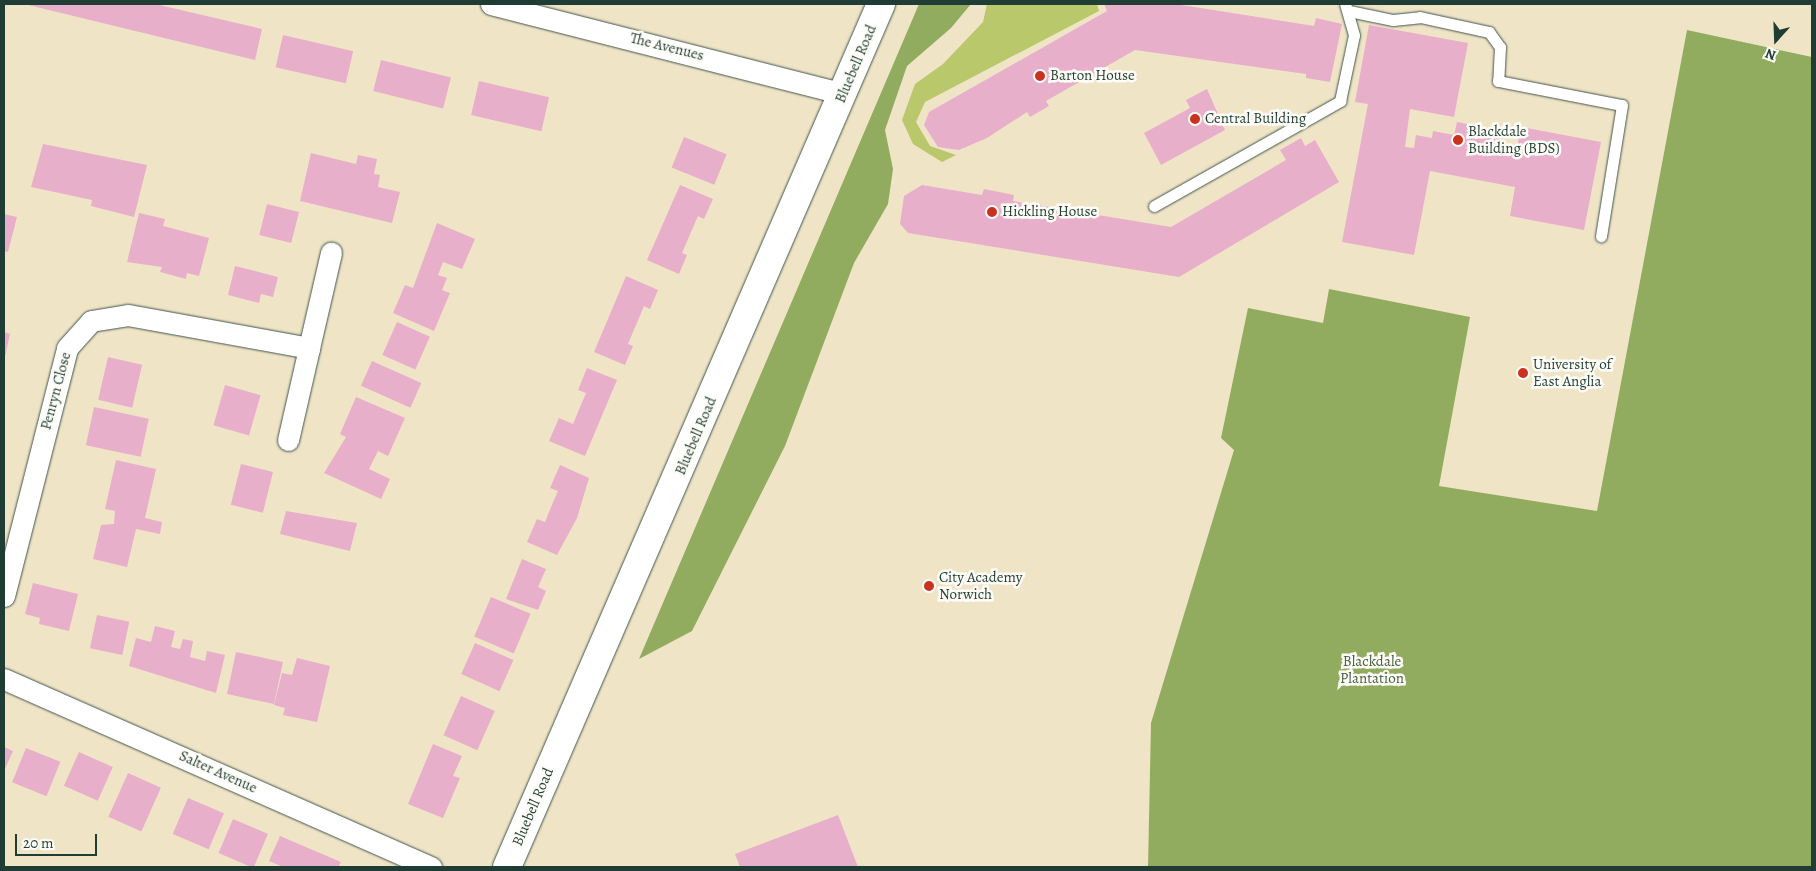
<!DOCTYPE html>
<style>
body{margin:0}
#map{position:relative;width:1816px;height:871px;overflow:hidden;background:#f0e4c7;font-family:Alegreya,serif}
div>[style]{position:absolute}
.green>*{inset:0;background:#b8c86b}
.forest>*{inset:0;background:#92ac5f}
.building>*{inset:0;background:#e8afca;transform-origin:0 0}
.roads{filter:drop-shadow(0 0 1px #3e564a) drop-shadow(0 0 1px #3e564a)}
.lane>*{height:11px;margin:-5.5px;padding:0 5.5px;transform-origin:5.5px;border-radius:5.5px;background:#fff}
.street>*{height:21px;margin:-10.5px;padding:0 10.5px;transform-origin:10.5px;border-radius:10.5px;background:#fff}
.secondary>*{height:28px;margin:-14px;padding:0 14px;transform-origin:14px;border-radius:14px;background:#fff}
.dots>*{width:14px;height:14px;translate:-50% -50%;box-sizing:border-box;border:2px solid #fdfcf7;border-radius:50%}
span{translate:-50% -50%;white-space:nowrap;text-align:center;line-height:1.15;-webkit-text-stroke:5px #fdfcf7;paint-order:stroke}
.street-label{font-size:15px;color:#1f3d34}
.poi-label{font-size:15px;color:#1f3d34}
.left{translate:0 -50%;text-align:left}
.park-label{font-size:15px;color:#456042}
.frame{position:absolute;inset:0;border:5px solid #1f3d34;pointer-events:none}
.north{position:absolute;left:1751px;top:15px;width:50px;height:50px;-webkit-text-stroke:4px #fdfcf7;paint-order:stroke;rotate:200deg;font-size:14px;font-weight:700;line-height:20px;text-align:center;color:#1f3d34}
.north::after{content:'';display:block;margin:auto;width:18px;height:22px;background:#1f3d34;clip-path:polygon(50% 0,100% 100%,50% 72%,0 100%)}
.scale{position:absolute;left:15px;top:834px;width:82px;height:22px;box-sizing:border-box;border:2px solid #1f3d34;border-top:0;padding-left:6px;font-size:15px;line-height:18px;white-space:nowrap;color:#1f3d34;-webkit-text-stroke:4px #fdfcf7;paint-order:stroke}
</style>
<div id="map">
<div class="green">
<i style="clip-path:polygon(987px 4px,1097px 4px,1099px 11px,925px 102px,916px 122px,930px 146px,956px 155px,942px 162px,913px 144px,902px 120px,915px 84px,943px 64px,983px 22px)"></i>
</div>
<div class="forest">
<i style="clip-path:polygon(919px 4px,971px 4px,951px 28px,907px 66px,885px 130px,893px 169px,888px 204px,854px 263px,785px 446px,692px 631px,639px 659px)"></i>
<i style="clip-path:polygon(1687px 30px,1812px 57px,1812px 867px,1148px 867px,1151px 723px,1234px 450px,1221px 438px,1248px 308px,1323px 323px,1329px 289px,1470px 317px,1439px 486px,1597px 511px)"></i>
</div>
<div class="building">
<i style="clip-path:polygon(24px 4px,155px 4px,262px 29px,255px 60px)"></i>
<i style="clip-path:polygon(1104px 4px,1175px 4px,1314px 26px,1316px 18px,1342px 24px,1330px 82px,1306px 78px,1306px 74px,1135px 50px,1046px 101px,1049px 106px,1030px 117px,1027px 112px,987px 138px,959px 150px,938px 147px,924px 125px,929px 112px,1107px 11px)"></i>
<i style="clip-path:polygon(1369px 25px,1468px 43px,1454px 117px,1410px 109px,1405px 147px,1414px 148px,1416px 135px,1432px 138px,1433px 131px,1454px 135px,1457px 122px,1503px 131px,1500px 145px,1517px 148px,1521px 127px,1601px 142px,1584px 230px,1510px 216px,1515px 187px,1430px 171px,1414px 255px,1342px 242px,1368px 104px,1355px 102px)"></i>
<i style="left:283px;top:35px;width:72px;height:33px;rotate:13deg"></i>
<i style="left:381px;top:60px;width:72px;height:32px;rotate:14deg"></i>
<i style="left:479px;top:81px;width:72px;height:35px;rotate:13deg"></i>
<i style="clip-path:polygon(1207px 89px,1225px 130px,1161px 165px,1144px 133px,1190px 108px,1186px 100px)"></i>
<i style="left:684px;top:137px;width:46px;height:33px;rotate:22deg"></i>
<i style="clip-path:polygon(1301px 138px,1305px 146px,1315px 140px,1339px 182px,1179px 277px,908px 233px,900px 224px,904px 196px,922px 185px,982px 195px,984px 189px,1014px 195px,1013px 201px,1171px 227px,1286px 160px,1280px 150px)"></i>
<i style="clip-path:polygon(43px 144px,147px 165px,134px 217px,91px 206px,92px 200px,31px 187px)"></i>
<i style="clip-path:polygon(311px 153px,356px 164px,358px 155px,377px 159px,374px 174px,380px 175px,378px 187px,400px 192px,392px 223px,300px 201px)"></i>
<i style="clip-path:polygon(680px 185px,713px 199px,704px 219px,698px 216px,682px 253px,687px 255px,679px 274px,647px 260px)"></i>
<i style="left:267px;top:204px;width:33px;height:32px;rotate:14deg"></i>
<i style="clip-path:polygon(139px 213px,165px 219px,163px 226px,209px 238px,199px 276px,187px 273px,186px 279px,160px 272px,162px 267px,127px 262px)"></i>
<i style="clip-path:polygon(4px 214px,17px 217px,8px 252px,4px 251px)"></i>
<i style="clip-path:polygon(437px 223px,475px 239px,462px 269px,443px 262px,438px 275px,447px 278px,442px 290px,450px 293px,434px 331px,393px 313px,405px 285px,413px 288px)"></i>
<i style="clip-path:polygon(235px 266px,278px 277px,273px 297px,261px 294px,259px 303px,228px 295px)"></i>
<i style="clip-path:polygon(626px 276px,658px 290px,650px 309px,644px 306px,628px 344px,633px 346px,625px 365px,594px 352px)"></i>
<i style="left:397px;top:322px;width:36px;height:36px;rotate:24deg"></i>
<i style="clip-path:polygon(4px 332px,10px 334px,5px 357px,4px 357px)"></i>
<i style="left:108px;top:357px;width:35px;height:44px;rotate:13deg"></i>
<i style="left:372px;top:361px;width:54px;height:27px;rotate:24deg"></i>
<i style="clip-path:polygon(587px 368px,617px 380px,585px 456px,549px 441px,559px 418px,573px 424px,586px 393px,578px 390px)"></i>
<i style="left:225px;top:385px;width:37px;height:42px;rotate:16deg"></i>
<i style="clip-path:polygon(356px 397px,405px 418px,388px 456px,378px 451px,369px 469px,390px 479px,381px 499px,324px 473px,346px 437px,340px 434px)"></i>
<i style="left:94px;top:407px;width:56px;height:39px;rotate:12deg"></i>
<i style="clip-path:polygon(116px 460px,156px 469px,145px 518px,162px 522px,160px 534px,136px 529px,127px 567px,93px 559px,101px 525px,114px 524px,115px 511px,105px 509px)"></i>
<i style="left:241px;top:464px;width:33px;height:42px;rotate:14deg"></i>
<i style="clip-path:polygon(560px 465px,589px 478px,577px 518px,557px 555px,527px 542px,537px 519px,545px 522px,551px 507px,558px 491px,550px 488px)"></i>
<i style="clip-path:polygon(286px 511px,357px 523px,350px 551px,280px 534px)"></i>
<i style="clip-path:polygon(522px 559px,546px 569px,538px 587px,546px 591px,538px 610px,506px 599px)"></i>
<i style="clip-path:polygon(33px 583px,78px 594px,69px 631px,39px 624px,40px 618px,25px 614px)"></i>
<i style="left:491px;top:597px;width:43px;height:43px;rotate:23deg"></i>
<i style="left:97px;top:615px;width:33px;height:34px;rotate:12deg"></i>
<i style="clip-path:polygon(155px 626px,175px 631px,171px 647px,180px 649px,183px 639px,193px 641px,190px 657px,205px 661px,207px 651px,225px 655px,216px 693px,129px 666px,136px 638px,151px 642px)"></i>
<i style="left:475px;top:643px;width:42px;height:34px;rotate:24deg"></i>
<i style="left:236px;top:652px;width:48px;height:43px;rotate:12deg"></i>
<i style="clip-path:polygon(297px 658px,330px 666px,317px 722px,283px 715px,285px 708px,274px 705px,282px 673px,292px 675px)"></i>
<i style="left:461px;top:696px;width:37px;height:43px;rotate:24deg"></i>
<i style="clip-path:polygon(433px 744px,462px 756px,453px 776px,460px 778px,443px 818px,408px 804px)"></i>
<i style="clip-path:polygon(4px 747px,13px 751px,4px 771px)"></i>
<i style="left:26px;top:748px;width:37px;height:37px;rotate:22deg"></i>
<i style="left:79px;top:752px;width:37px;height:37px;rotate:24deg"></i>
<i style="left:128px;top:773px;width:36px;height:48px;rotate:24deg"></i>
<i style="left:188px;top:798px;width:39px;height:39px;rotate:23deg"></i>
<i style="clip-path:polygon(838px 815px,858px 867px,740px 867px,735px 854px)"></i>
<i style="left:233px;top:819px;width:38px;height:37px;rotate:23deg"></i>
<i style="clip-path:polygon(280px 836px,341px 862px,338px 867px,283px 867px,269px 861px)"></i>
</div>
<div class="roads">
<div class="lane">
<i style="left:1349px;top:11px;width:45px;rotate:11.6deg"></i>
<i style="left:1393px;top:20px;width:27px;rotate:-6deg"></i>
<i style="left:1420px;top:17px;width:71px;rotate:12.3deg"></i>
<i style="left:1489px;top:32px;width:19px;rotate:54deg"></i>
<i style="left:1500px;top:47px;width:34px;rotate:93deg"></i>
<i style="left:1498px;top:81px;width:126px;rotate:11deg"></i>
<i style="left:1622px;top:105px;width:133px;rotate:99.1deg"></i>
<i style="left:1154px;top:206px;width:214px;rotate:-29.4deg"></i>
<i style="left:1340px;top:101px;width:67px;rotate:-78deg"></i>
<i style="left:1354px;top:35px;width:32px;rotate:-106deg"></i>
</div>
<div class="street">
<i style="left:491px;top:4px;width:363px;rotate:14.3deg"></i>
<i style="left:288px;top:440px;width:94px;rotate:-77.1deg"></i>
<i style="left:4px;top:596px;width:256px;rotate:-75.7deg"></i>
<i style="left:67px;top:348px;width:36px;rotate:-48deg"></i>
<i style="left:91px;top:321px;width:37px;rotate:-9deg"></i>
<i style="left:128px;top:315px;width:184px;rotate:10.3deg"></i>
<i style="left:309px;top:348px;width:98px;rotate:-77deg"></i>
<i style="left:4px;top:679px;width:467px;rotate:23.8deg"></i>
</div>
<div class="secondary">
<i style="left:507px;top:867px;width:941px;rotate:-66.57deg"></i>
</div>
</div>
<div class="dots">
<i style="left:1040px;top:76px;background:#c8321e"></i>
<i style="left:1195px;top:119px;background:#c8321e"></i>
<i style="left:1458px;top:140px;background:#c8321e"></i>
<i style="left:992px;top:212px;background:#c8321e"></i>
<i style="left:1523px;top:373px;background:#c8321e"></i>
<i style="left:929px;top:586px;background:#c8321e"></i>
</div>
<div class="street-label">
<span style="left:667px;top:47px;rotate:14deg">The Avenues</span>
<span style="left:856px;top:64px;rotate:-67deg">Bluebell Road</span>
<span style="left:56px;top:391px;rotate:-75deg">Penryn Close</span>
<span style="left:696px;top:436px;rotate:-67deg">Bluebell Road</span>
<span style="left:218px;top:772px;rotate:24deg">Salter Avenue</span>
<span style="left:533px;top:807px;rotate:-67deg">Bluebell Road</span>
</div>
<div class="poi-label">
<span class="left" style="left:1050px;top:76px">Barton House</span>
<span class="left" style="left:1205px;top:119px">Central Building</span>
<span class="left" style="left:1468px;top:140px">Blackdale<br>Building (BDS)</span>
<span class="left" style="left:1002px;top:212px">Hickling House</span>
<span class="left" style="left:1533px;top:373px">University of<br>East Anglia</span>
<span class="left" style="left:939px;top:586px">City Academy<br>Norwich</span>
</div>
<div class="park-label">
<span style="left:1372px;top:670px">Blackdale<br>Plantation</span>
</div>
<div class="frame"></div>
<div class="north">N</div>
<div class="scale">20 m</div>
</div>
